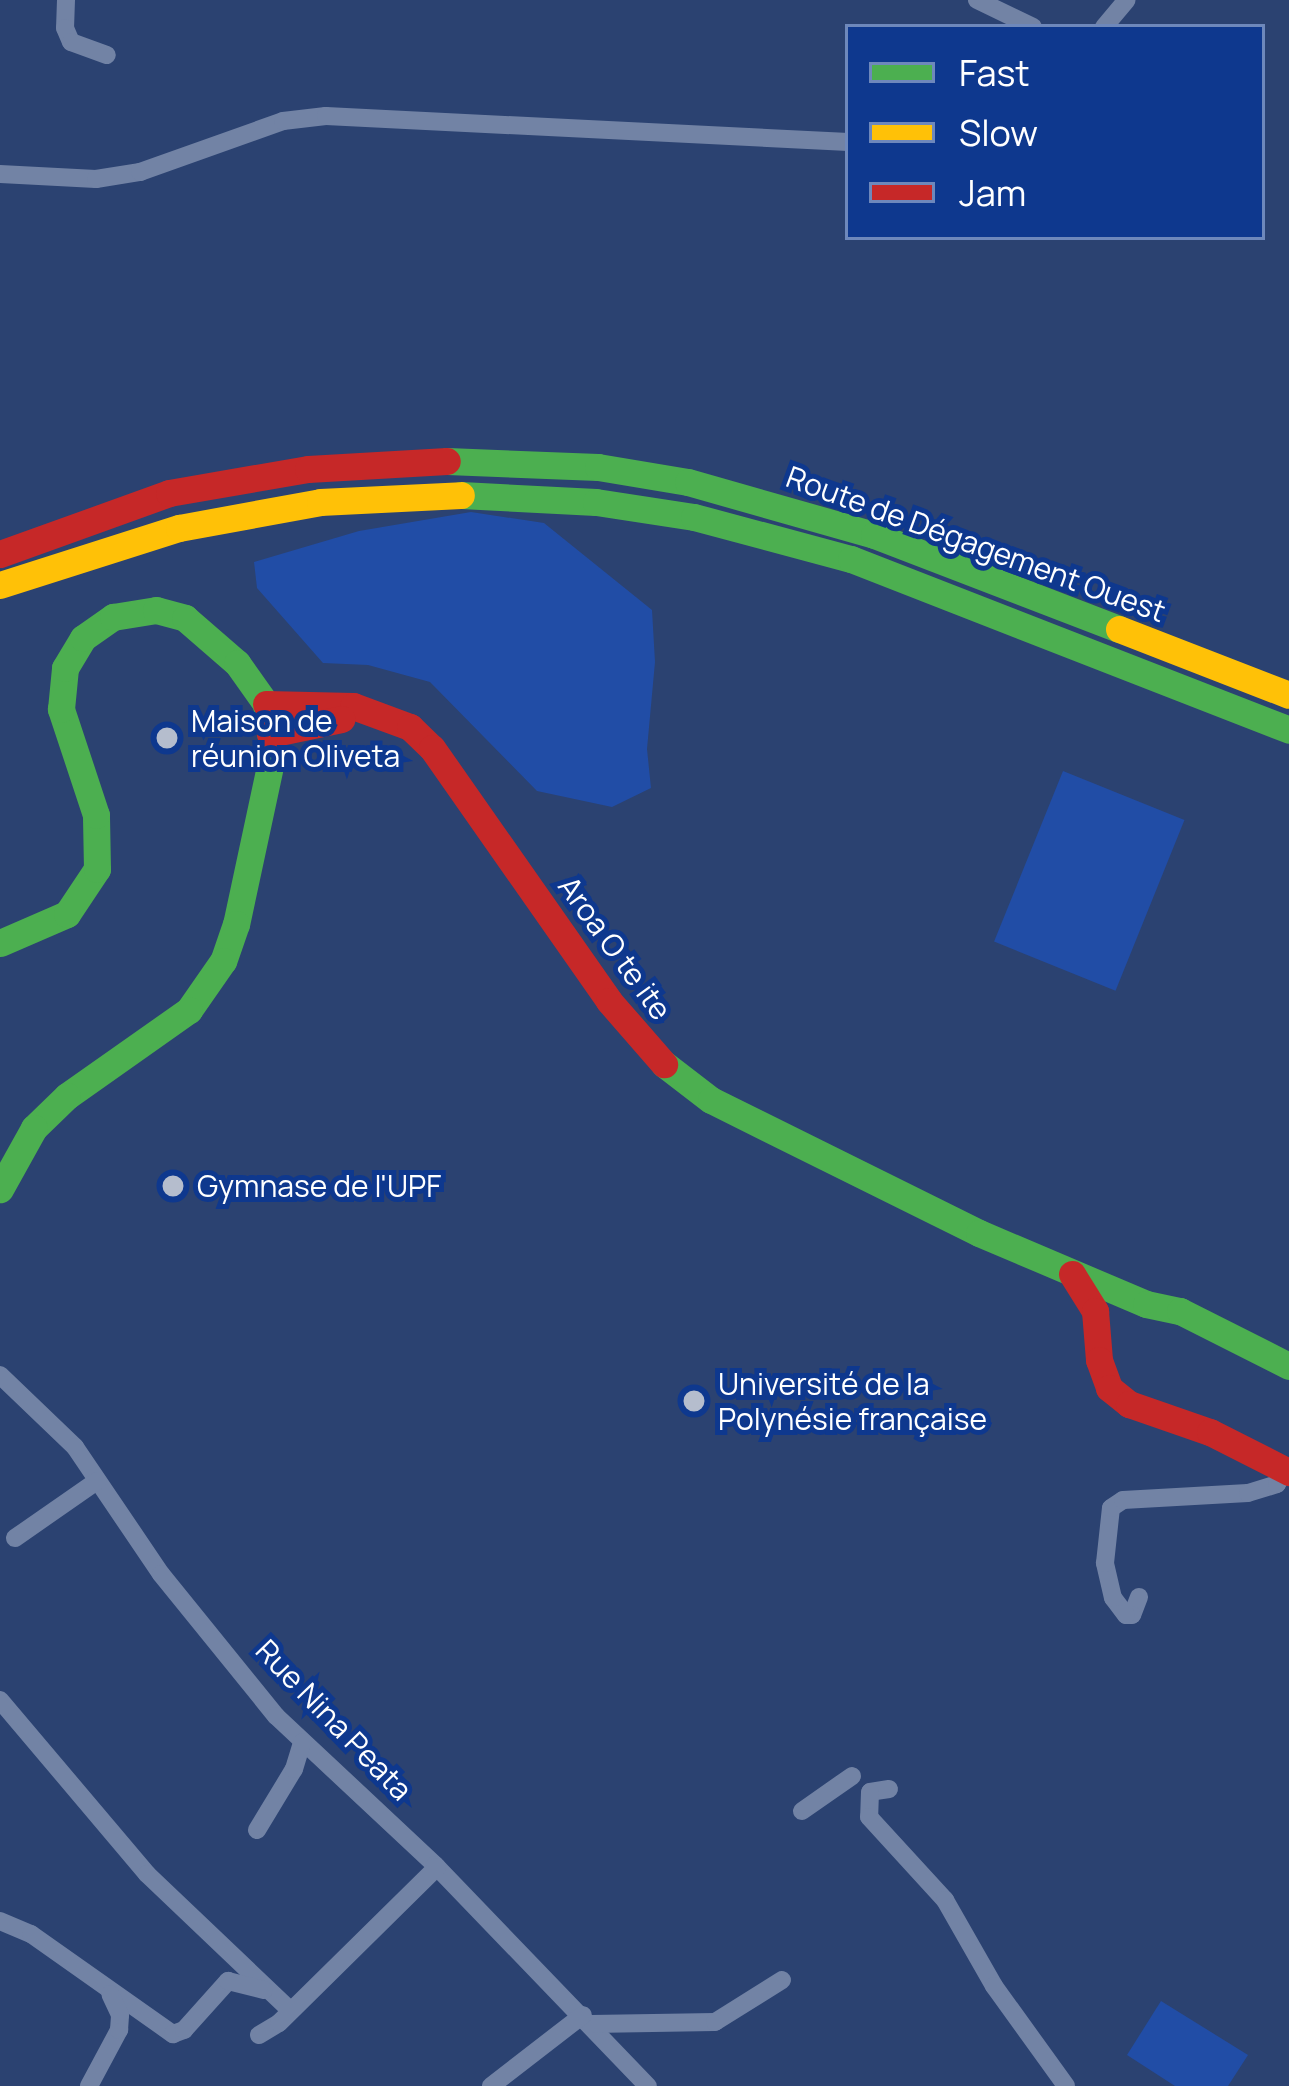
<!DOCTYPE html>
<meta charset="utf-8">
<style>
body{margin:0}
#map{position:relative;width:1289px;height:2086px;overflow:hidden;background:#2b4271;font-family:Manrope,sans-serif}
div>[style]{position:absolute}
.green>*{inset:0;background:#214da6;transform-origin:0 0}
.street>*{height:18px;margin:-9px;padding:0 9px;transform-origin:9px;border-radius:9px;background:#7283a5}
.fast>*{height:27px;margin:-13.5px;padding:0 13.5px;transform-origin:13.5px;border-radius:13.5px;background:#4caf50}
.slow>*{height:27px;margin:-13.5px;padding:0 13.5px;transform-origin:13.5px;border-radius:13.5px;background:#ffc107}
.jam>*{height:27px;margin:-13.5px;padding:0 13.5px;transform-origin:13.5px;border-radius:13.5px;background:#c62828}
.dots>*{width:33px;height:33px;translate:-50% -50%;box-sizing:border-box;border:6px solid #0e388e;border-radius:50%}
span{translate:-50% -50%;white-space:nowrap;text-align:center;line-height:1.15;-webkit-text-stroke:10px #0e388e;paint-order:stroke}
.street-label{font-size:30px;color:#fff}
.poi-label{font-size:30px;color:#fff}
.left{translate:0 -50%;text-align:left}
.legend{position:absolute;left:845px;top:24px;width:420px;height:216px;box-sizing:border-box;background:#0e388e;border:3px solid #6e88bb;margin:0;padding:15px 21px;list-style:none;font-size:36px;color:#fff}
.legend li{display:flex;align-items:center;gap:24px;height:60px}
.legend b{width:60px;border:3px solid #6e88bb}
</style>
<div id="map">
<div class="green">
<i style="clip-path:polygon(471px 512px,544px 523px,652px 610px,655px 662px,647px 749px,651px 788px,612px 807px,537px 791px,430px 682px,368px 665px,323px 663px,257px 588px,254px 562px,359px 531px)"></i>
<i style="left:1063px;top:771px;width:131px;height:184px;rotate:22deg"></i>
<i style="clip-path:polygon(1161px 2001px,1248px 2055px,1228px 2086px,1175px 2086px,1127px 2055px)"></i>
</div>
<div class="street">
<i style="left:66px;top:0;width:28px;rotate:92deg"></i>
<i style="left:65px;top:28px;width:15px;rotate:67deg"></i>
<i style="left:71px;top:42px;width:38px;rotate:20deg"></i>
<i style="left:977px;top:0;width:62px;rotate:25.7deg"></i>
<i style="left:1104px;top:27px;width:35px;rotate:-50deg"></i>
<i style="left:0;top:174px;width:96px;rotate:3deg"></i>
<i style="left:96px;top:179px;width:45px;rotate:-9deg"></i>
<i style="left:140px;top:172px;width:152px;rotate:-19.6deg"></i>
<i style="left:283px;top:121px;width:43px;rotate:-6.6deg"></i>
<i style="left:326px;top:116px;width:523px;rotate:2.85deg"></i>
<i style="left:0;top:1375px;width:104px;rotate:43.8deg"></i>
<i style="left:75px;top:1447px;width:153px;rotate:55.9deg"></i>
<i style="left:161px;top:1574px;width:183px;rotate:51deg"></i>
<i style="left:276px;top:1716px;width:218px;rotate:43.1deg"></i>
<i style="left:435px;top:1865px;width:307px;rotate:46.1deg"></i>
<i style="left:15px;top:1538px;width:100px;rotate:-34.8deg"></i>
<i style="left:1139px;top:1597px;width:19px;rotate:111deg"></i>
<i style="left:1132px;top:1615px;width:6px;rotate:180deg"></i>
<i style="left:1126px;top:1615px;width:21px;rotate:-127deg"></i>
<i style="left:1113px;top:1598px;width:36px;rotate:-103deg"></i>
<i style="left:1105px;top:1563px;width:55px;rotate:-83.8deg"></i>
<i style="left:1111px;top:1508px;width:14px;rotate:-34deg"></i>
<i style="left:1123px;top:1500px;width:125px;rotate:-3.2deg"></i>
<i style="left:1248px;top:1493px;width:30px;rotate:-17deg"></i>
<i style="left:1277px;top:1484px;width:17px;rotate:-62deg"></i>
<i style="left:0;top:1700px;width:228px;rotate:49.8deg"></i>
<i style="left:147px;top:1874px;width:197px;rotate:43.6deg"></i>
<i style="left:889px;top:1789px;width:19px;rotate:171deg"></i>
<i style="left:870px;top:1792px;width:25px;rotate:92deg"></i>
<i style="left:869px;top:1817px;width:113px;rotate:47.5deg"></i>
<i style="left:945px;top:1900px;width:99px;rotate:60.3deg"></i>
<i style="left:994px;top:1986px;width:123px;rotate:54.2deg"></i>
<i style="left:802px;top:1811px;width:61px;rotate:-35deg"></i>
<i style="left:257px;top:1830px;width:71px;rotate:-58.8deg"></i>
<i style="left:294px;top:1769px;width:28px;rotate:-73deg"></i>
<i style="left:0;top:1921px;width:34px;rotate:23deg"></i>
<i style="left:31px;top:1934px;width:174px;rotate:35.2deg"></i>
<i style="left:173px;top:2034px;width:12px;rotate:-20deg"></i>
<i style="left:184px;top:2030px;width:66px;rotate:-48.1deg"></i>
<i style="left:228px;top:1981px;width:37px;rotate:14deg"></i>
<i style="left:591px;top:2024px;width:124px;rotate:-0.9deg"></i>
<i style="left:715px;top:2022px;width:79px;rotate:-32.1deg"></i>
<i style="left:259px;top:2035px;width:23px;rotate:-31deg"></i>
<i style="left:279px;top:2023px;width:222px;rotate:-44.6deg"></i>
<i style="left:89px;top:2086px;width:64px;rotate:-61.8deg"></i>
<i style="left:119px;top:2030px;width:15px;rotate:-86deg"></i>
<i style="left:120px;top:2015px;width:23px;rotate:-115deg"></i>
<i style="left:491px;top:2086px;width:116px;rotate:-37.7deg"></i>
</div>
<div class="fast">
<i style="left:447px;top:461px;width:151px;rotate:2.3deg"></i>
<i style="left:598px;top:467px;width:91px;rotate:9.5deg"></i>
<i style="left:688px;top:482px;width:193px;rotate:15.9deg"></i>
<i style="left:874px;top:535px;width:262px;rotate:21deg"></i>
<i style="left:461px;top:495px;width:135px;rotate:3deg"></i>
<i style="left:596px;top:502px;width:99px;rotate:8.7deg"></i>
<i style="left:694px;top:517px;width:163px;rotate:15deg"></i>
<i style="left:851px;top:559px;width:470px;rotate:21.3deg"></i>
<i style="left:0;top:943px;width:73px;rotate:-23.4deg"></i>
<i style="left:67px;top:914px;width:54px;rotate:-56.3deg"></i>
<i style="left:97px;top:869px;width:54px;rotate:-91.1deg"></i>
<i style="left:96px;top:815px;width:112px;rotate:-108.3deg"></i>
<i style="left:61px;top:709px;width:41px;rotate:-84.4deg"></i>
<i style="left:65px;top:668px;width:35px;rotate:-59deg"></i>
<i style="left:83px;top:638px;width:37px;rotate:-35deg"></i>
<i style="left:113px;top:617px;width:44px;rotate:-9.2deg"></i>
<i style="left:156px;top:610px;width:30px;rotate:15deg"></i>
<i style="left:185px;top:618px;width:69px;rotate:40.9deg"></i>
<i style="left:237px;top:663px;width:50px;rotate:54.7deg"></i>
<i style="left:266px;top:704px;width:49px;rotate:81.7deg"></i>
<i style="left:273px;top:752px;width:176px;rotate:102.1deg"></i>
<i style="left:236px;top:924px;width:39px;rotate:109deg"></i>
<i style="left:223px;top:961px;width:60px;rotate:124.8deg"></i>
<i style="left:189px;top:1010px;width:149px;rotate:144.8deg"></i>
<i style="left:67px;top:1096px;width:46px;rotate:135.9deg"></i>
<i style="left:34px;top:1128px;width:70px;rotate:119.1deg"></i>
<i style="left:664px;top:1064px;width:59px;rotate:37.5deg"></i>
<i style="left:711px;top:1100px;width:299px;rotate:26.4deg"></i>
<i style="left:979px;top:1233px;width:181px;rotate:23deg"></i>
<i style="left:1146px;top:1304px;width:35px;rotate:12deg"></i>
<i style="left:1180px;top:1311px;width:122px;rotate:26.8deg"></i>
</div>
<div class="slow">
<i style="left:0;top:585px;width:188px;rotate:-17.7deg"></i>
<i style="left:179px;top:528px;width:143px;rotate:-10.4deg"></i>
<i style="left:320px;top:502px;width:141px;rotate:-2.8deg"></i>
<i style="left:1119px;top:629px;width:182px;rotate:21.2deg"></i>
</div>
<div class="jam">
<i style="left:0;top:554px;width:180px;rotate:-19.8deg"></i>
<i style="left:169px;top:493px;width:141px;rotate:-9.8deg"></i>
<i style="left:308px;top:469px;width:139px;rotate:-3.3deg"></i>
<i style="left:266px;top:704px;width:87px;rotate:1.3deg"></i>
<i style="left:353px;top:706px;width:61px;rotate:20.2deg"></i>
<i style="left:410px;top:727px;width:30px;rotate:44deg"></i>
<i style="left:432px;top:748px;width:309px;rotate:55deg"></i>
<i style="left:609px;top:1001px;width:84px;rotate:48.9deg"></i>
<i style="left:270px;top:734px;width:73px;rotate:-11.9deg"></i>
<i style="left:1072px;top:1274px;width:44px;rotate:58.1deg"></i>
<i style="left:1095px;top:1311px;width:49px;rotate:85.3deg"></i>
<i style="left:1099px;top:1360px;width:30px;rotate:70deg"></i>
<i style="left:1109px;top:1388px;width:26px;rotate:39deg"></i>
<i style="left:1129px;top:1404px;width:86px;rotate:19.1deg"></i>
<i style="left:1210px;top:1432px;width:89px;rotate:26.9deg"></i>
</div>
<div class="dots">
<i style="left:167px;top:738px;background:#b5bdcd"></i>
<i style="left:173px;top:1186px;background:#b5bdcd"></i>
<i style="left:694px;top:1401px;background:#b5bdcd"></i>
</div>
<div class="street-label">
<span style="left:976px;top:544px;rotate:20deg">Route de Dégagement Ouest</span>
<span style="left:615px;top:948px;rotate:54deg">Aroa O te ite</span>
<span style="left:334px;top:1720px;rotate:46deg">Rue Nina Peata</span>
</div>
<div class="poi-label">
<span class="left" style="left:191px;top:738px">Maison de<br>réunion Oliveta</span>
<span class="left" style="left:197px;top:1186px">Gymnase de l'UPF</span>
<span class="left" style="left:718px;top:1401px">Université de la<br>Polynésie française</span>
</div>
<ul class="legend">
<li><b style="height:15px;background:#4caf50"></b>Fast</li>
<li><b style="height:15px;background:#ffc107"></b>Slow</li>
<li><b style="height:15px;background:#c62828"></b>Jam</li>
</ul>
</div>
